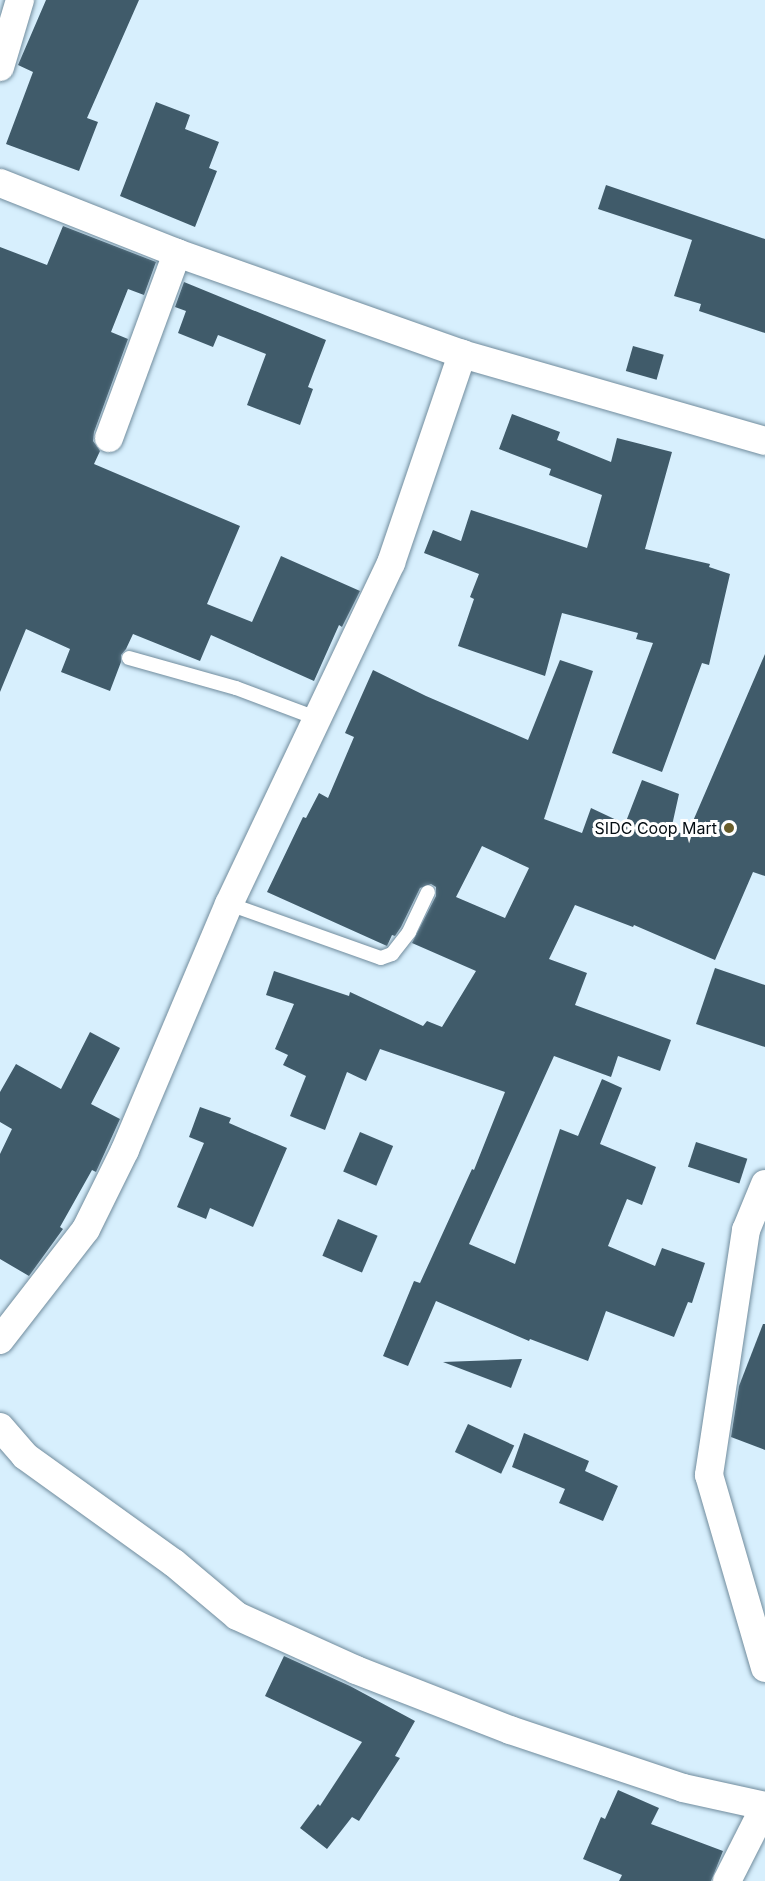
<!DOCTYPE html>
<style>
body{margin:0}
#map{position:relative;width:765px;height:1881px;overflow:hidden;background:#d7effd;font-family:Inter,sans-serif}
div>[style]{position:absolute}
.building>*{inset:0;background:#405b6a;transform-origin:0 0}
.roads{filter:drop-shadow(0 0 2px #718c9d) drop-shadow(0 0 2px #718c9d)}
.service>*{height:14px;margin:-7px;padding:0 7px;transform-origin:7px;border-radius:7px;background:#fff}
.minor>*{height:28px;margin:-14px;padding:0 14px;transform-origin:14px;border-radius:14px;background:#fff}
.dots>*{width:16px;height:16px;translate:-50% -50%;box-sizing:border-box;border:3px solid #fff;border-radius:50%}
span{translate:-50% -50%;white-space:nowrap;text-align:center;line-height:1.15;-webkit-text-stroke:6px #fff;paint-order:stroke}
.poi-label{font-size:16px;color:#040d13}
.right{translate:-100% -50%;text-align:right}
</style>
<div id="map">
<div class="building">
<i style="clip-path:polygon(46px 0,139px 0,87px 118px,98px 122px,79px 171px,6px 144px,33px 72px,18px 65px)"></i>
<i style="clip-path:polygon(156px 102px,190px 115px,185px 129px,219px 142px,209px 168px,217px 171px,195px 227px,120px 196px)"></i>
<i style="clip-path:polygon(606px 185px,765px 239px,765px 333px,699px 311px,701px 304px,674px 296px,692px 240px,598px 209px)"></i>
<i style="clip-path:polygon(63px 226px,156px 262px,144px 295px,128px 289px,111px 332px,128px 339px,94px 432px,93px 441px,100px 451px,94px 464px,240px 526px,207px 604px,252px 622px,281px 556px,360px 591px,342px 627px,339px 625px,314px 681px,211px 635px,200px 661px,133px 634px,126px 649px,121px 655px,121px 662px,110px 691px,61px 672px,70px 649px,26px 629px,0 692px,0 247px,47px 265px)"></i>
<i style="clip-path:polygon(184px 282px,326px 340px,308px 387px,313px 389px,300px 425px,247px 405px,266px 354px,218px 335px,213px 347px,178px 333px,186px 311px,175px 307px)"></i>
<i style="left:633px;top:346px;width:32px;height:26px;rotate:16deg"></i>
<i style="clip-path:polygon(512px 414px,560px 432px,557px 440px,611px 462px,617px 438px,672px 452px,645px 549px,710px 564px,709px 567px,730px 574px,709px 665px,702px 663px,662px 772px,612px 753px,653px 643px,636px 639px,638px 633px,562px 613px,545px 676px,458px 646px,474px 599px,470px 597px,479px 574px,424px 553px,433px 530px,461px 541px,471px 510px,587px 548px,602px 495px,549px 475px,551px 469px,499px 449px)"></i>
<i style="clip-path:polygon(evenodd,765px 654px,765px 876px,753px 872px,715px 960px,634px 925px,633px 927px,575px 905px,549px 959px,587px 973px,575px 1005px,671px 1040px,660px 1071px,618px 1056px,611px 1077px,554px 1056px,469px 1244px,515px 1264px,560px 1129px,578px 1136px,602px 1079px,622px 1088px,600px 1144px,656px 1167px,642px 1205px,627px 1199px,608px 1246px,655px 1266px,662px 1248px,705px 1263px,692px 1303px,688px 1302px,674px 1337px,606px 1311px,588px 1361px,530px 1339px,529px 1341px,436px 1301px,408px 1366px,383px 1356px,414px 1281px,420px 1283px,472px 1169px,474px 1170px,505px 1092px,380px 1049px,366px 1081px,347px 1072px,325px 1130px,290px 1116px,306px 1076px,283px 1065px,288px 1055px,275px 1049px,294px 1004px,266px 995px,274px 971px,349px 996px,350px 992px,423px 1026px,427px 1021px,442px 1027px,476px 971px,412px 943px,436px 896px,436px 887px,431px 884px,420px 888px,401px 927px,395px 936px,392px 935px,387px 946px,267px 892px,303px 817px,306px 818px,319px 793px,328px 798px,354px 737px,345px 733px,373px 670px,426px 696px,528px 740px,560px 660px,593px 671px,544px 819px,582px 833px,591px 808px,625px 824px,642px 780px,679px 794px,671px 830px,687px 835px,765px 654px,482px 846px,529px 868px,505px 918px,456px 897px,482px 846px)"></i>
<i style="clip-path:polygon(715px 968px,765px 985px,765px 1047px,696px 1024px)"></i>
<i style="clip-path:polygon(90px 1032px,120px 1048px,91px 1104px,120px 1119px,96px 1172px,92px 1170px,60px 1227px,63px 1229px,29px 1276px,0 1259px,0 1154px,12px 1129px,0 1122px,0 1092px,16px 1064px,61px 1089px)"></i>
<i style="clip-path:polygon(200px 1107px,231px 1118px,229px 1123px,287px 1148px,253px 1227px,210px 1208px,206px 1219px,177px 1207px,204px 1143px,189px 1137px)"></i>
<i style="left:360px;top:1132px;width:36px;height:43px;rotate:23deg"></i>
<i style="left:696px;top:1142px;width:54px;height:26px;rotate:18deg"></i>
<i style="left:338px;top:1219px;width:43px;height:40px;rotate:23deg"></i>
<i style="clip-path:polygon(763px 1324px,765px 1324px,765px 1450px,731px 1437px,739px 1386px)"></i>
<i style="clip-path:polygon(522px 1359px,511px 1388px,443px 1362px)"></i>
<i style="left:468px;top:1424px;width:51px;height:31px;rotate:25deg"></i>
<i style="clip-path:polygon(524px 1433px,589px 1461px,585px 1471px,618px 1486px,603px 1521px,559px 1503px,565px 1489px,512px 1467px)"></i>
<i style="clip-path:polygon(284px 1656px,350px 1686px,415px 1721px,395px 1756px,400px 1758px,359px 1821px,352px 1817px,327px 1849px,300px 1828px,318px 1804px,320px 1806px,362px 1742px,265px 1696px)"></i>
<i style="clip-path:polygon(618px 1790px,659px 1808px,651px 1824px,723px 1851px,711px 1881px,619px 1881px,622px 1875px,583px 1859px,601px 1817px,605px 1819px)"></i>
</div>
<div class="roads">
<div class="service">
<i style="left:129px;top:658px;width:111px;rotate:15.7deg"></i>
<i style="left:236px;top:688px;width:85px;rotate:20.6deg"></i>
<i style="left:229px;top:904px;width:161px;rotate:19.6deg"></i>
<i style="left:381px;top:958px;width:12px;rotate:-20deg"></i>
<i style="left:392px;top:954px;width:28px;rotate:-52deg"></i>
<i style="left:409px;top:932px;width:44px;rotate:-64.6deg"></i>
</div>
<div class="minor">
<i style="left:0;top:67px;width:70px;rotate:-73.4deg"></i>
<i style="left:0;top:183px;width:190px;rotate:21.6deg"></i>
<i style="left:177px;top:253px;width:302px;rotate:19.5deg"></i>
<i style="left:462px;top:354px;width:315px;rotate:16deg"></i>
<i style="left:109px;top:438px;width:197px;rotate:-69.8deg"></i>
<i style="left:765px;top:1184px;width:50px;rotate:112.4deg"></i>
<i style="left:746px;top:1230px;width:248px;rotate:98.6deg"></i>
<i style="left:709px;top:1475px;width:201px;rotate:73.8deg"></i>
<i style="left:0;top:1340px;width:140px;rotate:-52.2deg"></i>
<i style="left:86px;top:1229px;width:88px;rotate:-63.7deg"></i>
<i style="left:125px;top:1150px;width:267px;rotate:-67.1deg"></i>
<i style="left:229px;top:904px;width:378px;rotate:-64.6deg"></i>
<i style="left:391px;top:563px;width:221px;rotate:-71.2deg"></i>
<i style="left:0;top:1427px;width:38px;rotate:49deg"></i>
<i style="left:25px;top:1456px;width:183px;rotate:35.7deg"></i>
<i style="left:174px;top:1563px;width:82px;rotate:40.1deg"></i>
<i style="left:237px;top:1616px;width:131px;rotate:24.4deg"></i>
<i style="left:356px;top:1670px;width:165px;rotate:21.3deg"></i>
<i style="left:510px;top:1730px;width:182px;rotate:18.5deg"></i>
<i style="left:683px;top:1788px;width:84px;rotate:12.4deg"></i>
<i style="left:727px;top:1881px;width:84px;rotate:-63.1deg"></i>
</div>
</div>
<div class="dots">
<i style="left:729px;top:828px;background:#695d2a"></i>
</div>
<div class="poi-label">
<span class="right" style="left:717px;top:828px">SIDC Coop Mart</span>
</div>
</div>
